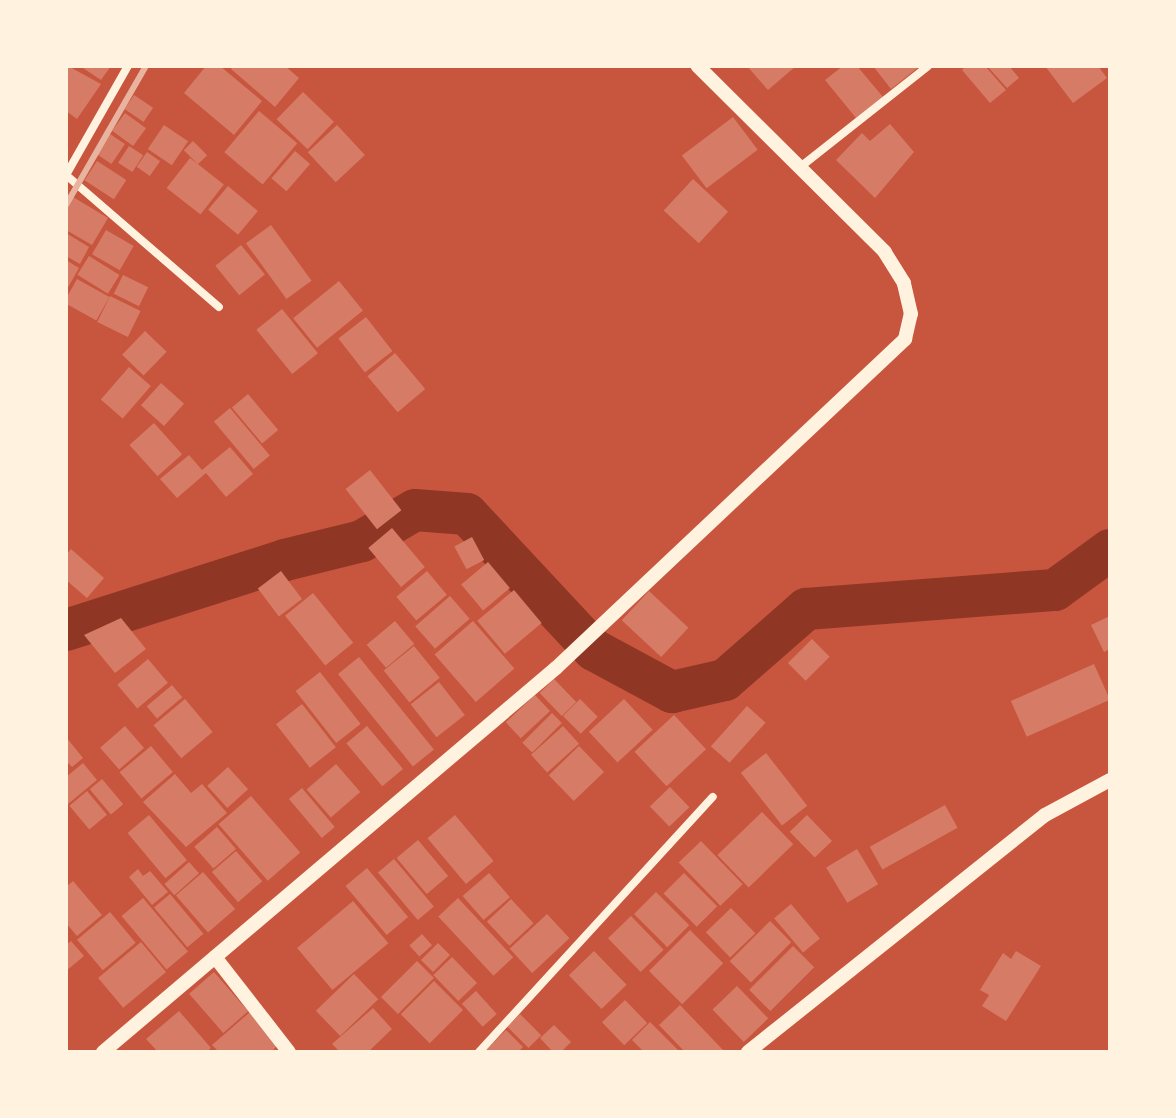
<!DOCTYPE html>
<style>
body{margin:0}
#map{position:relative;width:1176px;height:1118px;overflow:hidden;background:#c8553d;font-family:Merriweather,serif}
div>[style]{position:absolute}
.river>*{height:42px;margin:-21px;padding:0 21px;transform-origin:21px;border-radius:21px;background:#8f3625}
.building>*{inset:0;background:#d67c66;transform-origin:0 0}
.minor>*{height:8px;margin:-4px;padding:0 4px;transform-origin:4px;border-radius:4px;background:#fff3e0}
.tertiary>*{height:14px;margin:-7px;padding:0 7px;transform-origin:7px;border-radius:7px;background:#fff3e0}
.rail>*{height:6px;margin:-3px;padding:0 3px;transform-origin:3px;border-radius:3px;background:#e9b49f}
span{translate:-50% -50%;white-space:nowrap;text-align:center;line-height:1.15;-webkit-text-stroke:6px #fff3e0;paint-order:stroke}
.frame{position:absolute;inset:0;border:68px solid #fff3e0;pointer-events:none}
</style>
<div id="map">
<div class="river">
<i style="left:66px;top:630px;width:230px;rotate:-17.7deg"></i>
<i style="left:285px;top:560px;width:79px;rotate:-13.9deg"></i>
<i style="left:362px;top:541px;width:61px;rotate:-30.3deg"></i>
<i style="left:415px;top:510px;width:52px;rotate:4.4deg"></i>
<i style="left:467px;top:514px;width:186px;rotate:47deg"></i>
<i style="left:594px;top:650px;width:89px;rotate:28.3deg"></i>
<i style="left:672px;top:692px;width:54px;rotate:-12.8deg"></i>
<i style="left:725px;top:680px;width:108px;rotate:-41.2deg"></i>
<i style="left:806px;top:609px;width:250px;rotate:-4.4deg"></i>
<i style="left:1055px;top:590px;width:68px;rotate:-36deg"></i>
</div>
<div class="building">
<i style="clip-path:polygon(68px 66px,101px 84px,77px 119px,66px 111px)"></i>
<i style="clip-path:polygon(80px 66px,111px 66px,101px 80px)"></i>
<i style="clip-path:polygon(206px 66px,220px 66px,262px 101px,234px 135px,184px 93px)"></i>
<i style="clip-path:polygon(234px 66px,285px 66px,299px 78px,275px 107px,231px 69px)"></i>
<i style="clip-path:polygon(747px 66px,796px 66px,768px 90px)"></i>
<i style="clip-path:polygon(843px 66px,857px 66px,883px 97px,856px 118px,825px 80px)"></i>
<i style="clip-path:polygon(873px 66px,920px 66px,891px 89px)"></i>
<i style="clip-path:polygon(966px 66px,985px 66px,1006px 90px,990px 103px,962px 70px)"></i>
<i style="clip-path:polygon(987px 66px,1009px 66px,1019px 78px,1007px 88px)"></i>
<i style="clip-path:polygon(1045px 66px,1098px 66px,1107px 78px,1073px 103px)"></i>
<i style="left:303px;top:92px;width:43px;height:38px;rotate:44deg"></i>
<i style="left:134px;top:95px;width:23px;height:17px;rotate:34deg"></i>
<i style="left:259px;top:111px;width:50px;height:54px;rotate:40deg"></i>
<i style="left:125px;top:113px;width:26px;height:22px;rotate:36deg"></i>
<i style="left:733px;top:117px;width:41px;height:64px;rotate:53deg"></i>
<i style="clip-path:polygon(890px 124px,914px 152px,875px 198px,836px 160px,862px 133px,870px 141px)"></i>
<i style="left:164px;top:125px;width:29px;height:29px;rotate:34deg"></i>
<i style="left:337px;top:125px;width:41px;height:40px;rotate:47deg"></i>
<i style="left:110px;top:134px;width:18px;height:24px;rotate:34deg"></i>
<i style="left:193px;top:141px;width:20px;height:13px;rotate:45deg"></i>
<i style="left:129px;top:146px;width:17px;height:20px;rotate:33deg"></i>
<i style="left:295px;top:151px;width:20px;height:36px;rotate:41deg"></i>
<i style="left:147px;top:152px;width:16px;height:18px;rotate:35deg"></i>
<i style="left:190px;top:158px;width:43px;height:38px;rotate:38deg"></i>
<i style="left:97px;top:161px;width:35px;height:23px;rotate:33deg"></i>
<i style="left:693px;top:179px;width:48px;height:43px;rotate:43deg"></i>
<i style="left:228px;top:186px;width:39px;height:31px;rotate:40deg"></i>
<i style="clip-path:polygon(73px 197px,108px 218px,92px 245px,66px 230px,66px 208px)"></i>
<i style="left:271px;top:225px;width:69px;height:31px;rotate:54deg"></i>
<i style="left:106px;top:230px;width:32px;height:28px;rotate:30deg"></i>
<i style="clip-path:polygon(66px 233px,89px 247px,80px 264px,66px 256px)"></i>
<i style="left:241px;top:245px;width:38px;height:33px;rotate:51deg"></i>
<i style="left:89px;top:256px;width:36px;height:22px;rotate:32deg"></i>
<i style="clip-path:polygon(66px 260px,79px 268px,66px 291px)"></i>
<i style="left:123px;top:275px;width:28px;height:21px;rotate:26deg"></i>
<i style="left:77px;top:279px;width:37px;height:27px;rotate:29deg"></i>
<i style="left:339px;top:281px;width:38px;height:59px;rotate:51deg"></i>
<i style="left:110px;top:296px;width:34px;height:29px;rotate:26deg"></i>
<i style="left:282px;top:309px;width:57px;height:33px;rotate:51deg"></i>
<i style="left:366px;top:317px;width:43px;height:35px;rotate:52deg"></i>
<i style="left:145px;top:331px;width:30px;height:33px;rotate:44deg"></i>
<i style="left:395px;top:353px;width:47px;height:36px;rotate:50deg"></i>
<i style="left:129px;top:367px;width:29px;height:43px;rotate:41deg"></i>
<i style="left:161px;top:383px;width:31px;height:30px;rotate:42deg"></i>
<i style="left:248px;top:394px;width:47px;height:21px;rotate:50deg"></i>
<i style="left:230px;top:408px;width:62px;height:21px;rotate:50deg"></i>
<i style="left:154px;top:423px;width:42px;height:33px;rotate:48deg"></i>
<i style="clip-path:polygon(230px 447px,253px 474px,226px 497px,206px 473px,177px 498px,160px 479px,189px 455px,202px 470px)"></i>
<i style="left:370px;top:470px;width:51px;height:31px;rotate:52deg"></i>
<i style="left:392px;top:528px;width:51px;height:31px;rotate:50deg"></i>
<i style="left:472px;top:537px;width:26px;height:20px;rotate:62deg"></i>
<i style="clip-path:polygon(71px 549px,104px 578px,87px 598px,66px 580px,66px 555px)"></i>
<i style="left:488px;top:562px;width:34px;height:35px;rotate:50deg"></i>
<i style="left:281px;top:571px;width:35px;height:29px;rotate:53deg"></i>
<i style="left:427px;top:571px;width:31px;height:40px;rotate:50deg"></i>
<i style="left:514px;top:590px;width:43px;height:48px;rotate:50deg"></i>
<i style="left:649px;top:591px;width:54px;height:40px;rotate:43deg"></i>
<i style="left:313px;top:593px;width:64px;height:36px;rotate:51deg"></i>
<i style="left:450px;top:596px;width:30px;height:46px;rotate:49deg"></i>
<i style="clip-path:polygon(1110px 616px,1110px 649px,1104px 652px,1091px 625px)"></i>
<i style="clip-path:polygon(121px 618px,146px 649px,115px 673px,84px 635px)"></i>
<i style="left:395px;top:621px;width:30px;height:37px;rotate:50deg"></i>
<i style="left:473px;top:621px;width:63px;height:51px;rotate:49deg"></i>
<i style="left:812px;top:639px;width:25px;height:34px;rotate:45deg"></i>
<i style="left:414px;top:646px;width:41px;height:39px;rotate:51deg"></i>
<i style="left:359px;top:657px;width:119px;height:27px;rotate:51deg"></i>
<i style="left:148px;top:659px;width:31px;height:40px;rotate:50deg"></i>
<i style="left:1094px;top:664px;width:39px;height:91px;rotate:66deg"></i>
<i style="left:320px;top:672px;width:66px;height:31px;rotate:52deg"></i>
<i style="left:554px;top:679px;width:32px;height:20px;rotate:46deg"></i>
<i style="left:439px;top:682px;width:42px;height:36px;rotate:52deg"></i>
<i style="left:172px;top:685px;width:16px;height:33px;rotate:50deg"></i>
<i style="left:535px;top:695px;width:22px;height:40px;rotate:47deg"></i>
<i style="left:185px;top:699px;width:43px;height:41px;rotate:50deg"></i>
<i style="left:580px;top:699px;width:25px;height:24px;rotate:45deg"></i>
<i style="left:624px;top:699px;width:42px;height:48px;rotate:47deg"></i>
<i style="left:302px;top:704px;width:55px;height:33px;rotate:52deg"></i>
<i style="left:747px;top:706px;width:25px;height:54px;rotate:42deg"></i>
<i style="left:552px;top:713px;width:14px;height:42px;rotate:45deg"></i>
<i style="left:674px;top:715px;width:47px;height:54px;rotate:47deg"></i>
<i style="left:125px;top:726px;width:29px;height:33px;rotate:49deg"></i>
<i style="left:367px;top:726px;width:56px;height:27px;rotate:50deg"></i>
<i style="left:563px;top:726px;width:24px;height:43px;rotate:48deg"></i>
<i style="clip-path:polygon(66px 737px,83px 758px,72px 767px,66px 761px)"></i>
<i style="left:151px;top:746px;width:34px;height:41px;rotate:50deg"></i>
<i style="left:579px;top:746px;width:36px;height:42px;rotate:46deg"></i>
<i style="left:766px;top:753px;width:67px;height:32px;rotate:52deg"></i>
<i style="clip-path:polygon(83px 763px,97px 780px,68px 804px,66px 777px)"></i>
<i style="left:336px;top:764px;width:37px;height:39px;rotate:49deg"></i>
<i style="left:228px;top:767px;width:30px;height:28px;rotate:48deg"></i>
<i style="clip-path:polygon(175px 774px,191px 793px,202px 784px,227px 813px,186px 847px,143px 802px)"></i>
<i style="left:102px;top:779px;width:33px;height:16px;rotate:50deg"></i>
<i style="left:670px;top:787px;width:28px;height:28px;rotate:46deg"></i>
<i style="left:302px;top:788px;width:51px;height:17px;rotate:50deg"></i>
<i style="left:87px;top:791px;width:31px;height:23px;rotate:50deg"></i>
<i style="left:251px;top:796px;width:75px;height:43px;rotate:49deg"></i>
<i style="left:945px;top:805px;width:26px;height:86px;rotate:61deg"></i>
<i style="left:762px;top:812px;width:45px;height:62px;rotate:46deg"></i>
<i style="left:149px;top:815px;width:59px;height:28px;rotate:50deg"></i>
<i style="left:455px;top:815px;width:60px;height:36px;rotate:50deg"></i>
<i style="left:807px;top:815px;width:36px;height:24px;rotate:46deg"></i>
<i style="left:217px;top:827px;width:29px;height:30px;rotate:49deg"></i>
<i style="left:418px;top:840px;width:47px;height:28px;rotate:50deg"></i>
<i style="left:701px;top:841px;width:60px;height:31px;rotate:46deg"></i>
<i style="left:857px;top:849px;width:41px;height:36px;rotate:59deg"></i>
<i style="left:236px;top:851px;width:40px;height:32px;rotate:49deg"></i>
<i style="left:394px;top:859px;width:62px;height:21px;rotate:50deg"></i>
<i style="left:189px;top:862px;width:15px;height:33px;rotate:48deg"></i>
<i style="left:367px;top:868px;width:64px;height:28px;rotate:50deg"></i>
<i style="clip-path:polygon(138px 869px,143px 876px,150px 871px,168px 892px,152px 905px,129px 877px)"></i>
<i style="left:203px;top:872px;width:49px;height:36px;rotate:49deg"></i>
<i style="left:489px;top:873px;width:32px;height:35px;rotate:49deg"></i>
<i style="left:684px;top:873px;width:47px;height:29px;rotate:45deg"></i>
<i style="clip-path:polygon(73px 881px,102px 915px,77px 936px,66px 923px,66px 887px)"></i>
<i style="left:656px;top:892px;width:47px;height:31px;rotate:45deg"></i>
<i style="left:170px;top:894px;width:52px;height:21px;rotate:50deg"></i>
<i style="left:143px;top:898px;width:70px;height:28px;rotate:50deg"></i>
<i style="left:458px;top:898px;width:81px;height:27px;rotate:47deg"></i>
<i style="left:511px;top:899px;width:33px;height:33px;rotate:47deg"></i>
<i style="left:353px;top:901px;width:55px;height:73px;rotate:50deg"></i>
<i style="left:791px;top:904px;width:45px;height:22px;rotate:50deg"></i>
<i style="left:731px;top:908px;width:35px;height:35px;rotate:46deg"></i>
<i style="left:110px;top:912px;width:40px;height:43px;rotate:50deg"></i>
<i style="left:547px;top:914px;width:33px;height:51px;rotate:47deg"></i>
<i style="left:631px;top:916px;width:47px;height:32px;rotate:46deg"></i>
<i style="left:770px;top:921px;width:30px;height:57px;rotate:45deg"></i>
<i style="left:690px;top:930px;width:47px;height:58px;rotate:45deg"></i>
<i style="left:422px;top:934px;width:15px;height:17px;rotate:48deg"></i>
<i style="clip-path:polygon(71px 941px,84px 956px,66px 971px,66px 945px)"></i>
<i style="left:141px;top:942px;width:39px;height:56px;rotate:50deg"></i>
<i style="left:438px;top:943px;width:17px;height:24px;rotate:45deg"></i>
<i style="left:793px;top:946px;width:30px;height:62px;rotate:45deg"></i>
<i style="left:594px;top:951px;width:47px;height:35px;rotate:46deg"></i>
<i style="clip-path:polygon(1016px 951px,1041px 966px,1006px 1021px,982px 1006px,989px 995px,980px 990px,1003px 953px,1011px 959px)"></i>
<i style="left:452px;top:957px;width:36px;height:26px;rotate:46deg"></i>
<i style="left:417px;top:961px;width:24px;height:51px;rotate:45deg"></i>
<i style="left:214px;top:972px;width:52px;height:33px;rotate:49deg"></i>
<i style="left:354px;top:974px;width:35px;height:53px;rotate:46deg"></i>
<i style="left:434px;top:981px;width:41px;height:47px;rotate:45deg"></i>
<i style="left:737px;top:986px;width:45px;height:34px;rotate:46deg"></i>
<i style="left:476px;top:991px;width:31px;height:19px;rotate:48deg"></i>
<i style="left:625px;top:1000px;width:32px;height:32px;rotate:46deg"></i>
<i style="clip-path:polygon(680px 1005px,723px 1050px,721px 1052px,685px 1052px,659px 1025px)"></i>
<i style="clip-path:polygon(373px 1008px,392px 1029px,368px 1052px,340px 1052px,332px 1044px)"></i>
<i style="clip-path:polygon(179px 1011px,211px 1048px,206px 1052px,158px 1052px,146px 1039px)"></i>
<i style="clip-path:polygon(250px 1012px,277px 1045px,272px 1052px,219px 1052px,212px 1045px)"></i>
<i style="left:520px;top:1014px;width:30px;height:18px;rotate:45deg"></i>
<i style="clip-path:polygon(650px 1022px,680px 1052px,644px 1052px,632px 1040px)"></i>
<i style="clip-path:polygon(554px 1025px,571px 1042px,561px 1052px,553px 1052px,540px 1038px)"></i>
<i style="clip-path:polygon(506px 1030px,523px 1047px,518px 1052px,484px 1052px)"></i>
</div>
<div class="minor">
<i style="left:799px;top:168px;width:164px;rotate:-38.3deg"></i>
<i style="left:66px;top:175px;width:202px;rotate:40.8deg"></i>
<i style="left:66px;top:175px;width:125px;rotate:-60.4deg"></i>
<i style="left:479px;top:1052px;width:346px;rotate:-47.5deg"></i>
</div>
<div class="tertiary">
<i style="left:215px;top:957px;width:120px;rotate:52.1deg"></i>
<i style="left:103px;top:1052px;width:594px;rotate:-40.29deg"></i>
<i style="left:556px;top:668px;width:480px;rotate:-43.3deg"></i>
<i style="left:905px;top:339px;width:26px;rotate:-77deg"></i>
<i style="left:911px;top:314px;width:32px;rotate:-103deg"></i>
<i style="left:904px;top:283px;width:36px;rotate:-122deg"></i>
<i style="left:885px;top:252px;width:264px;rotate:-135.2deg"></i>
<i style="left:748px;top:1052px;width:380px;rotate:-38.6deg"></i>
<i style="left:1045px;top:815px;width:74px;rotate:-28.3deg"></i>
</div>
<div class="rail">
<i style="left:66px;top:205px;width:160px;rotate:-60.1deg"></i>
</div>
<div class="frame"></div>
</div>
